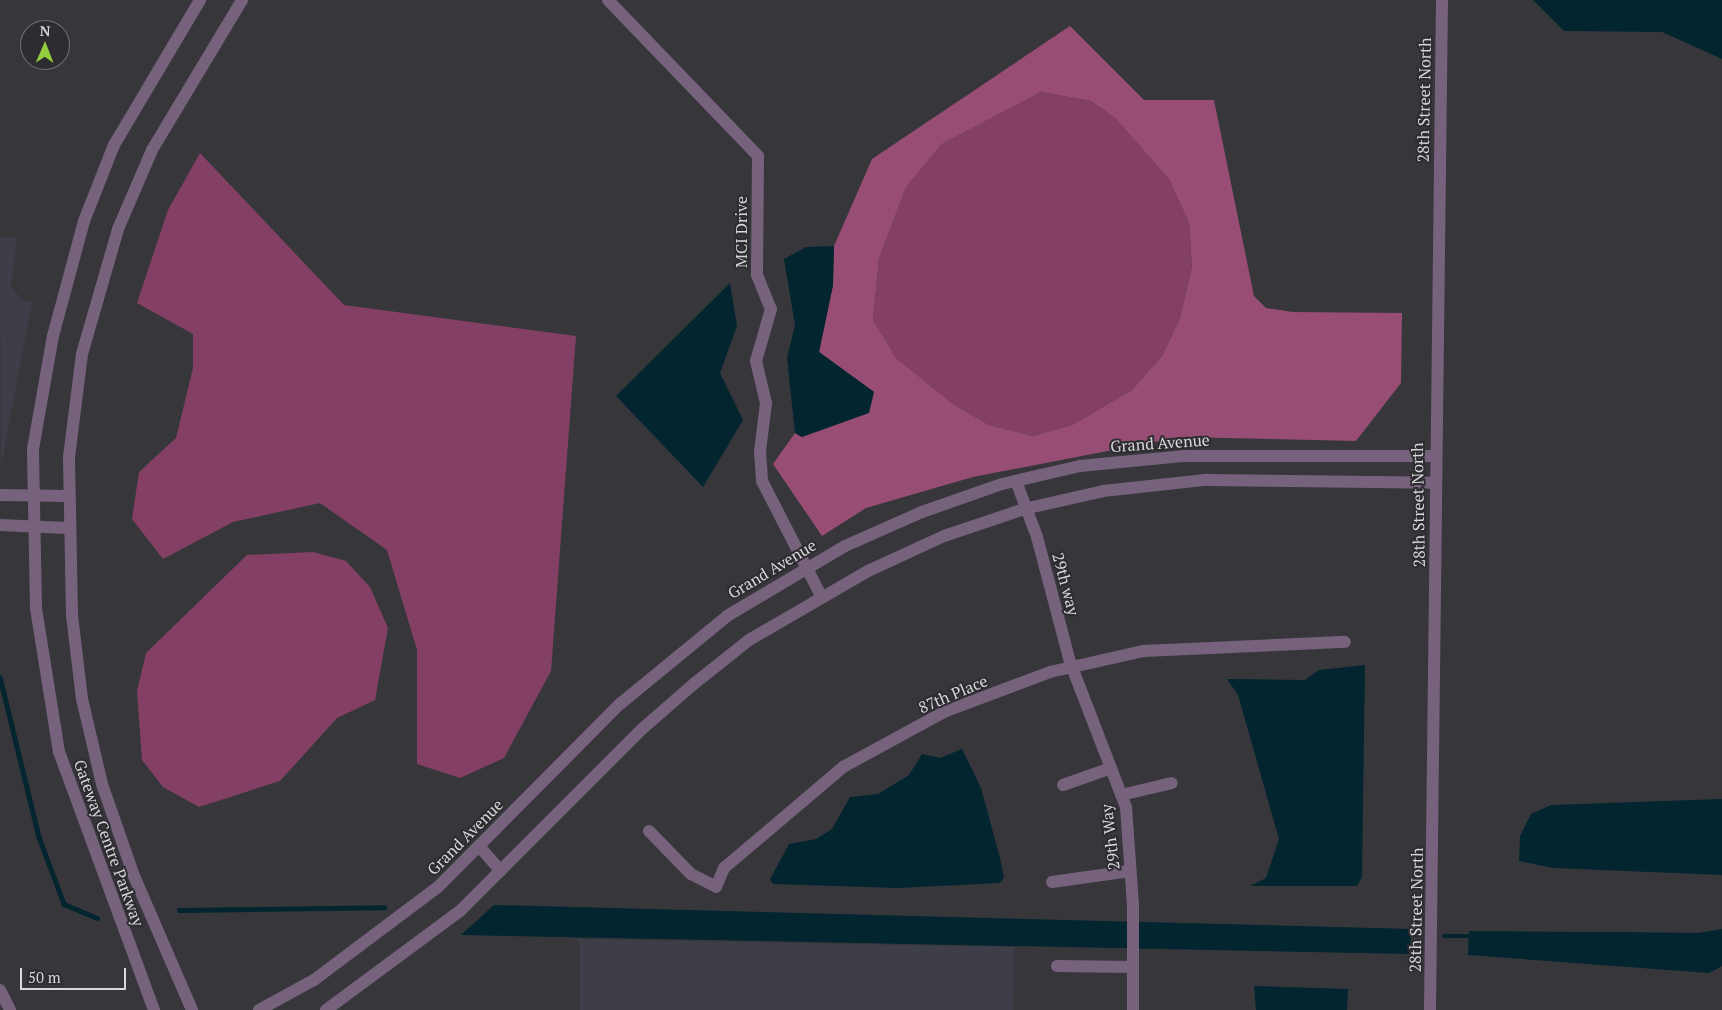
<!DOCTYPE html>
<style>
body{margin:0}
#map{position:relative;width:1722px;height:1010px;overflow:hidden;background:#37373b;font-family:"PT Serif",serif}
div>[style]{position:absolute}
.built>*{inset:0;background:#3e3e48}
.green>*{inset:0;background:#844064}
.forest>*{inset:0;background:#974d74}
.water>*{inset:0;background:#022530}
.stream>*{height:4.5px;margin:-2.25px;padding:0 2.25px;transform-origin:2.25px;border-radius:2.25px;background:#022530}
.minor>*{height:12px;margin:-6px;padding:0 6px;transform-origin:6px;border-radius:6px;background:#77627e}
span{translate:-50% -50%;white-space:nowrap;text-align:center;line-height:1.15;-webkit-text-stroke:4px #2d2d31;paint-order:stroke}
.street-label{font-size:16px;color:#d8d8db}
.north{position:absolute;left:20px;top:20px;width:50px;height:50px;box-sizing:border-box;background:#2d2d31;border:1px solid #717175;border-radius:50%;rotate:1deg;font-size:14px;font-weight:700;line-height:20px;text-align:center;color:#d8d8db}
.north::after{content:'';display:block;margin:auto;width:18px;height:22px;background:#93cc3d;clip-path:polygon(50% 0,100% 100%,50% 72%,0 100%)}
.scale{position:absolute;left:20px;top:968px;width:106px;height:22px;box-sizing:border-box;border:2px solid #d8d8db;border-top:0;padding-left:6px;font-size:15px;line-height:18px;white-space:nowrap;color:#d8d8db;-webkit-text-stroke:4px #2d2d31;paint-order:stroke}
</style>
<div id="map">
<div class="built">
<i style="clip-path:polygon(0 237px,17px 237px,11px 287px,23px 301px,32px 301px,1px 467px)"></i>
<i style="clip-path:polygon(576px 939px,1014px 947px,1013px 1010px,580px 1010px,580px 944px)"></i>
</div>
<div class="green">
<i style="clip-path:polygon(1041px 92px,1091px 101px,1115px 118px,1169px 179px,1189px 223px,1192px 266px,1180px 318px,1162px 356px,1132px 390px,1072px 425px,1033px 436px,989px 425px,953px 404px,896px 358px,873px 320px,879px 259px,906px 187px,942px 144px)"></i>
<i style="clip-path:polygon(200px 153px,344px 305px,576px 336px,551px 671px,504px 758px,460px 778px,417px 764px,417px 650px,387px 550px,320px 503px,233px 522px,163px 559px,132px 519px,139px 472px,176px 438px,193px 368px,193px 334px,137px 303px,168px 210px)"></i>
<i style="clip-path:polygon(313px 552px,346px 561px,370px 587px,388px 628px,375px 700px,337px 718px,280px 781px,199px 807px,163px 787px,142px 760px,137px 691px,146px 653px,247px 555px)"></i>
</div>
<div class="forest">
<i style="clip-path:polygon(evenodd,1070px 26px,1144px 100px,1214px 100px,1254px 296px,1266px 308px,1293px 312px,1402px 313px,1401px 383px,1356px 441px,1180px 437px,973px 477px,866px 508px,822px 536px,773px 464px,795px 433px,802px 437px,874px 392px,819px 352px,833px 285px,834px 246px,872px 159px,1070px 26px,1041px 92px,1091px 101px,1115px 118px,1169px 179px,1189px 223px,1192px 266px,1180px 318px,1162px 356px,1132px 390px,1072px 425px,1033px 436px,989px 425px,953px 404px,896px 358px,873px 320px,879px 259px,906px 187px,942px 144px,1041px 92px)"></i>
</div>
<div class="water">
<i style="clip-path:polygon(1533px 0,1722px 0,1722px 59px,1662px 32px,1564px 31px)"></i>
<i style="clip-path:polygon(834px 246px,833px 285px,819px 352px,874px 392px,869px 413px,802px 437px,795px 433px,787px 358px,795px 325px,784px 259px,806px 247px)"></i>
<i style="clip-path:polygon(730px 283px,737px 326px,720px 373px,743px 420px,703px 487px,616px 396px)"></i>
<i style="clip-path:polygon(1365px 665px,1362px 877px,1357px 886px,1250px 886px,1266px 878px,1279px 839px,1238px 695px,1227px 679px,1305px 680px,1319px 670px)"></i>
<i style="clip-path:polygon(962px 749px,981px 788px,1000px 858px,1004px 878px,1000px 883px,898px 888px,773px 884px,770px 879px,789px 844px,816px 839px,832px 829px,850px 797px,878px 794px,909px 775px,922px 754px,940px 758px)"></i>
<i style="clip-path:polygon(1722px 799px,1722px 875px,1553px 868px,1519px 861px,1520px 836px,1531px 814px,1551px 805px)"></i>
<i style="clip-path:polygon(494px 905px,1412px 929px,1409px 954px,461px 935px)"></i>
<i style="clip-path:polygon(1469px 931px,1722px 933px,1722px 966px,1709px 973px,1468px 955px)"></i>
<i style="clip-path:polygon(1254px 986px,1348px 989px,1347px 1010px,1256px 1010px)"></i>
</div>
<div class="stream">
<i style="left:0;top:677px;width:165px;rotate:76.3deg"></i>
<i style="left:39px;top:837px;width:72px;rotate:69.5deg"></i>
<i style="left:64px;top:904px;width:36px;rotate:23deg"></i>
<i style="left:179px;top:910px;width:205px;rotate:-0.8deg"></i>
<i style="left:1594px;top:934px;width:65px;rotate:0.9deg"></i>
<i style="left:1406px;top:935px;width:13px"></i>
<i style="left:1699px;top:935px;width:23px;rotate:-10deg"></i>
<i style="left:1444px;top:936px;width:30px"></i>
</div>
<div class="minor">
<i style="left:608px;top:0;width:216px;rotate:46.1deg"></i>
<i style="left:758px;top:156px;width:119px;rotate:90.5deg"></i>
<i style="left:757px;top:275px;width:37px;rotate:68deg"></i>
<i style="left:771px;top:309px;width:54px;rotate:106.1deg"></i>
<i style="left:756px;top:361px;width:43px;rotate:76.6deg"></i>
<i style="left:766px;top:403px;width:48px;rotate:97.1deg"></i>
<i style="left:760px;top:451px;width:30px;rotate:86deg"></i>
<i style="left:762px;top:481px;width:129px;rotate:62.8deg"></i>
<i style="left:1016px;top:481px;width:60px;rotate:69.4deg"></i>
<i style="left:1037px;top:537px;width:129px;rotate:75.2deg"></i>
<i style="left:1070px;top:662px;width:155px;rotate:68.9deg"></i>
<i style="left:1126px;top:807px;width:98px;rotate:85.9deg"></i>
<i style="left:1133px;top:905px;width:105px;rotate:90deg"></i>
<i style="left:0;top:495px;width:68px;rotate:0.8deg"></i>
<i style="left:0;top:525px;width:67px;rotate:2.6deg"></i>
<i style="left:1063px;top:785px;width:51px;rotate:-19.5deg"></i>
<i style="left:1121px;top:795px;width:52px;rotate:-13.2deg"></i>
<i style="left:649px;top:831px;width:60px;rotate:45.7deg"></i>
<i style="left:691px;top:874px;width:28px;rotate:27deg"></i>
<i style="left:716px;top:887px;width:21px;rotate:-67deg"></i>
<i style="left:724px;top:868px;width:156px;rotate:-40.3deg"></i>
<i style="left:843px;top:767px;width:115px;rotate:-28.6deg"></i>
<i style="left:944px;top:712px;width:113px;rotate:-20.7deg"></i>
<i style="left:1050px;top:672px;width:95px;rotate:-12.7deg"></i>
<i style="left:1143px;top:651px;width:202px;rotate:-2.6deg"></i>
<i style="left:479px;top:846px;width:33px;rotate:49deg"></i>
<i style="left:1052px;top:882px;width:79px;rotate:-8deg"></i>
<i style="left:1057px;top:966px;width:76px;rotate:0.8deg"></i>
<i style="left:0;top:990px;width:22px;rotate:63deg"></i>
<i style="left:154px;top:1010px;width:275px;rotate:-110.2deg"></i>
<i style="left:59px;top:752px;width:146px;rotate:-99.1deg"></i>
<i style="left:36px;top:608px;width:159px;rotate:-91.1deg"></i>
<i style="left:33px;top:449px;width:115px;rotate:-80deg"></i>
<i style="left:53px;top:336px;width:119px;rotate:-74.9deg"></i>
<i style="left:84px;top:221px;width:82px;rotate:-68.5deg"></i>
<i style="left:114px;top:145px;width:169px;rotate:-59.3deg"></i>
<i style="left:192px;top:1010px;width:146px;rotate:-113.4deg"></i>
<i style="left:134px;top:876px;width:97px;rotate:-109.2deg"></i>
<i style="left:102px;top:784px;width:87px;rotate:-103.2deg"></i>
<i style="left:82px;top:699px;width:85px;rotate:-96.8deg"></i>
<i style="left:72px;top:615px;width:158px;rotate:-91.1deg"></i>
<i style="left:69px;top:457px;width:104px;rotate:-82.8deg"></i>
<i style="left:82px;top:354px;width:130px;rotate:-73.9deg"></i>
<i style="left:118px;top:229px;width:86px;rotate:-66.7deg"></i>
<i style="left:152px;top:150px;width:175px;rotate:-59deg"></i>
<i style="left:259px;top:1010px;width:63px;rotate:-28.6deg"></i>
<i style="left:314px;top:980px;width:156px;rotate:-36.9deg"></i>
<i style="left:439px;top:886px;width:257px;rotate:-45.2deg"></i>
<i style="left:620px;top:704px;width:139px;rotate:-39.4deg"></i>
<i style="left:727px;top:616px;width:137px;rotate:-30.7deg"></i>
<i style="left:845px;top:546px;width:84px;rotate:-23.8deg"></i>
<i style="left:922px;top:512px;width:85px;rotate:-19.3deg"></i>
<i style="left:1002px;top:484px;width:80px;rotate:-13deg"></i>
<i style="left:1080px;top:466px;width:103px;rotate:-5.5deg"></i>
<i style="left:1183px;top:456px;width:250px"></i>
<i style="left:326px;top:1010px;width:168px;rotate:-36.5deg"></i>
<i style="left:461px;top:910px;width:256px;rotate:-45deg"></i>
<i style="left:642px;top:729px;width:70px;rotate:-41deg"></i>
<i style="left:695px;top:683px;width:69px;rotate:-38.5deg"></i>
<i style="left:749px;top:640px;width:138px;rotate:-30.1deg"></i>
<i style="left:868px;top:571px;width:84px;rotate:-24.7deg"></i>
<i style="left:944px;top:536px;width:84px;rotate:-18.6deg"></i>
<i style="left:1024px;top:509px;width:81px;rotate:-12.8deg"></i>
<i style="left:1103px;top:491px;width:103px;rotate:-6.2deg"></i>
<i style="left:1205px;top:480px;width:230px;rotate:0.7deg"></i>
<i style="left:1430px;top:1010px;width:1010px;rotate:-89.32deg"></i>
</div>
<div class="street-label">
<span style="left:1424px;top:100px;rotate:-89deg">28th Street North</span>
<span style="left:741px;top:232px;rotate:-90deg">MCI Drive</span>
<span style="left:1160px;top:443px;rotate:-4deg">Grand Avenue</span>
<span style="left:1418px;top:505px;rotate:-91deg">28th Street North</span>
<span style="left:772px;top:569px;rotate:-31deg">Grand Avenue</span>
<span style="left:1066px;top:584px;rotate:75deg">29th way</span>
<span style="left:953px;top:694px;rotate:-23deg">87th Place</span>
<span style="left:465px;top:837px;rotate:-45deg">Grand Avenue</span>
<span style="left:1110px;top:837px;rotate:-97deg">29th Way</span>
<span style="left:109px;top:843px;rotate:70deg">Gateway Centre Parkway</span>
<span style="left:1416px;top:910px;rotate:-89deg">28th Street North</span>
</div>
<div class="north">N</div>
<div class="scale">50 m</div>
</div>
